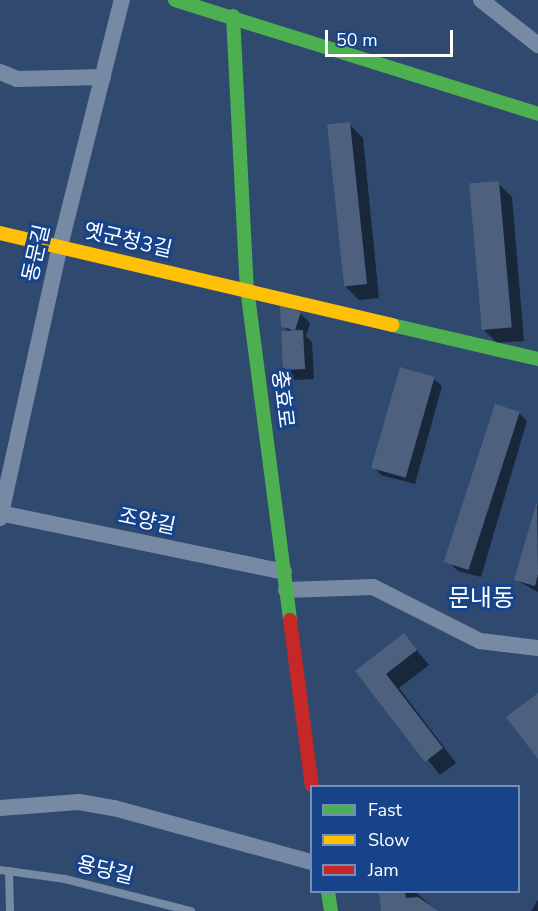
<!DOCTYPE html>
<meta charset="utf-8">
<style>
body{margin:0}
#map{position:relative;width:538px;height:911px;overflow:hidden;background:#30496f;font-family:"Nunito Sans","Noto Sans KR",sans-serif}
div>[style]{position:absolute}
.shadow>*{inset:0;background:#0007}
.building>*{inset:0;background:#4d617f;transform-origin:0 0}
.lane>*{height:8px;margin:-4px;padding:0 4px;transform-origin:4px;border-radius:4px;background:#778aa4}
.street>*{height:16px;margin:-8px;padding:0 8px;transform-origin:8px;border-radius:8px;background:#778aa4}
.fast>*{height:14px;margin:-7px;padding:0 7px;transform-origin:7px;border-radius:7px;background:#4caf50}
.slow>*{height:14px;margin:-7px;padding:0 7px;transform-origin:7px;border-radius:7px;background:#ffc107}
.jam>*{height:14px;margin:-7px;padding:0 7px;transform-origin:7px;border-radius:7px;background:#c62828}
span{translate:-50% -50%;white-space:nowrap;text-align:center;line-height:1.15;-webkit-text-stroke:6px #164389;paint-order:stroke}
.street-label{font-size:21px;color:#fff}
.quarter-label{font-size:24px;color:#fff}
.legend{position:absolute;left:310px;top:785px;width:210px;height:108px;box-sizing:border-box;background:#164389;border:2px solid #738eb8;margin:0;padding:8px 10px;list-style:none;font-size:18px;color:#fff}
.legend li{display:flex;align-items:center;gap:12px;height:30px}
.legend b{width:30px;border:2px solid #738eb8}
.scale{position:absolute;left:325px;top:30px;width:128px;height:27px;box-sizing:border-box;border:3px solid #fff;border-top:0;padding-left:8px;font-size:18px;line-height:21px;white-space:nowrap;color:#fff;-webkit-text-stroke:4px #164389;paint-order:stroke}
</style>
<div id="map">
<div class="shadow">
<i style="clip-path:polygon(349px 124px,363px 138px,379px 298px,359px 300px,345px 286px)"></i>
<i style="clip-path:polygon(498px 183px,512px 197px,524px 341px,497px 343px,483px 329px)"></i>
<i style="clip-path:polygon(evenodd,300px 313px,310px 323px,306px 336px,312px 342px,314px 379px,295px 380px,285px 370px,290px 333px,283px 326px,300px 313px,290px 328px,302px 331px,301px 334px,290px 331px,290px 328px)"></i>
<i style="clip-path:polygon(434px 379px,442px 386px,415px 484px,381px 475px,374px 467px)"></i>
<i style="clip-path:polygon(519px 413px,527px 421px,481px 577px,458px 571px,450px 563px)"></i>
<i style="clip-path:polygon(538px 504px,538px 592px,516px 580px)"></i>
<i style="clip-path:polygon(404px 635px,429px 665px,399px 688px,456px 763px,440px 775px,357px 671px)"></i>
<i style="clip-path:polygon(380px 892px,416px 892px,436px 911px,383px 911px)"></i>
<i style="clip-path:polygon(538px 900px,538px 911px,531px 911px)"></i>
</div>
<div class="building">
<i style="left:350px;top:122px;width:163px;height:23px;rotate:84deg"></i>
<i style="left:499px;top:181px;width:147px;height:30px;rotate:85deg"></i>
<i style="clip-path:polygon(280px 305px,301px 312px,295px 330px,281px 327px)"></i>
<i style="left:303px;top:330px;width:39px;height:22px;rotate:87deg"></i>
<i style="left:400px;top:367px;width:36px;height:105px;rotate:16deg"></i>
<i style="left:495px;top:404px;width:26px;height:166px;rotate:18deg"></i>
<i style="clip-path:polygon(537px 501px,538px 574px,535px 586px,514px 580px)"></i>
<i style="clip-path:polygon(404px 633px,417px 650px,386px 674px,443px 748px,425px 762px,355px 671px)"></i>
<i style="clip-path:polygon(538px 693px,538px 759px,506px 717px)"></i>
<i style="clip-path:polygon(379px 892px,405px 892px,406px 898px,418px 897px,438px 911px,381px 911px)"></i>
</div>
<div class="lane">
<i style="left:0;top:870px;width:66px;rotate:7.9deg"></i>
<i style="left:65px;top:879px;width:130px;rotate:14.3deg"></i>
<i style="left:9px;top:871px;width:40px;rotate:88.6deg"></i>
</div>
<div class="street">
<i style="left:481px;top:0;width:73px;rotate:38.3deg"></i>
<i style="left:0;top:72px;width:18px;rotate:22deg"></i>
<i style="left:17px;top:79px;width:86px;rotate:-1.3deg"></i>
<i style="left:0;top:513px;width:290px;rotate:11.7deg"></i>
<i style="left:0;top:518px;width:279px;rotate:-77.6deg"></i>
<i style="left:60px;top:246px;width:254px;rotate:-75.9deg"></i>
<i style="left:286px;top:590px;width:87px;rotate:-2deg"></i>
<i style="left:373px;top:587px;width:120px;rotate:26.8deg"></i>
<i style="left:480px;top:641px;width:58px;rotate:6.9deg"></i>
<i style="left:0;top:808px;width:79px;rotate:-4.3deg"></i>
<i style="left:79px;top:802px;width:36px;rotate:10deg"></i>
<i style="left:114px;top:808px;width:205px;rotate:15.3deg"></i>
</div>
<div class="fast">
<i style="left:175px;top:0;width:380px;rotate:17.4deg"></i>
<i style="left:233px;top:16px;width:272px;rotate:87.1deg"></i>
<i style="left:247px;top:288px;width:335px;rotate:82.6deg"></i>
<i style="left:392px;top:325px;width:150px;rotate:13.1deg"></i>
<i style="left:328px;top:892px;width:19px;rotate:81deg"></i>
</div>
<div class="slow">
<i style="left:0;top:233px;width:403px;rotate:13.2deg"></i>
</div>
<div class="jam">
<i style="left:290px;top:620px;width:167px;rotate:82.5deg"></i>
</div>
<div class="street-label">
<span style="left:128px;top:240px;rotate:13deg">옛군청3길</span>
<span style="left:36px;top:253px;rotate:-77deg">동문길</span>
<span style="left:283px;top:399px;rotate:83deg">충효로</span>
<span style="left:147px;top:521px;rotate:12deg">조양길</span>
<span style="left:105px;top:870px;rotate:14deg">용당길</span>
</div>
<div class="quarter-label">
<span style="left:481px;top:599px">문내동</span>
</div>
<ul class="legend">
<li><b style="height:8px;background:#4caf50"></b>Fast</li>
<li><b style="height:8px;background:#ffc107"></b>Slow</li>
<li><b style="height:8px;background:#c62828"></b>Jam</li>
</ul>
<div class="scale">50 m</div>
</div>
